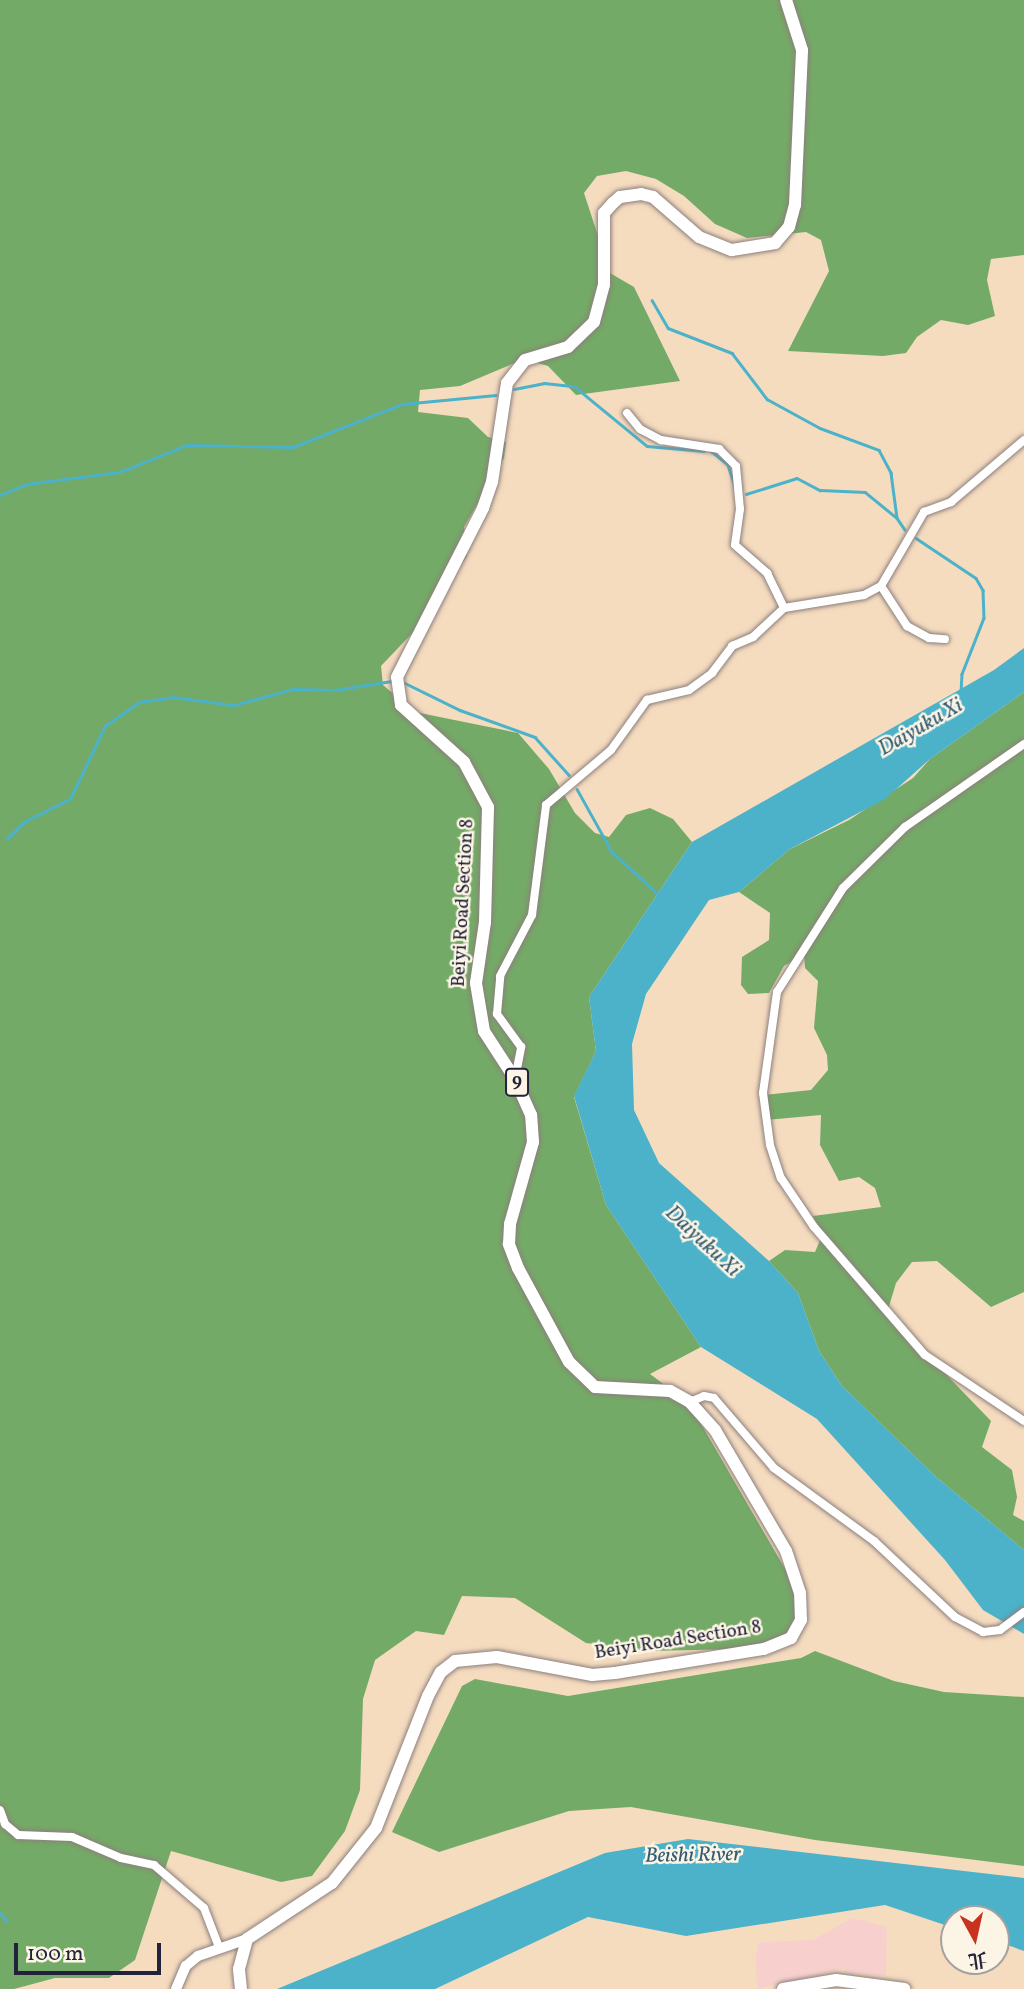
<!DOCTYPE html>
<meta charset="utf-8">
<style>
body{margin:0}
#map{position:relative;width:1024px;height:1989px;overflow:hidden;background:#f5dcbf;font-family:Vollkorn,"Noto Serif TC",serif}
div>[style]{position:absolute}
.built>*{inset:0;background:#f7d0cd}
.forest>*{inset:0;background:#74aa67}
.water>*{inset:0;background:#4bb2c9}
.stream>*{height:2.5px;margin:-1.25px;padding:0 1.25px;transform-origin:1.25px;border-radius:1.25px;background:#4bb2c9}
.roads{filter:drop-shadow(0 0 2px #8c7f7d) drop-shadow(0 0 2px #8c7f7d)}
.minor>*{height:8px;margin:-4px;padding:0 4px;transform-origin:4px;border-radius:4px;background:#fff}
.tertiary>*{height:10px;margin:-5px;padding:0 5px;transform-origin:5px;border-radius:5px;background:#fff}
.primary>*{height:12px;margin:-6px;padding:0 6px;transform-origin:6px;border-radius:6px;background:#fff}
span{translate:-50% -50%;white-space:nowrap;text-align:center;line-height:1.15;-webkit-text-stroke:5px #fcf5e5;paint-order:stroke}
.shield-label span{padding:2px 5px;background:#fcf5e5;border:2px solid;border-radius:5px;-webkit-text-stroke-width:0}
.shield-label{font-size:18px;color:#22223b;font-weight:700}
.street-label{font-size:19px;color:#22223b}
.water-label{font-size:21px;color:#325c74;font-style:italic}
.north{position:absolute;left:940px;top:1905px;width:70px;height:70px;box-sizing:border-box;background:#fcf5e5;border:2px solid #a5a1a1;border-radius:50%;rotate:172deg;font-size:19px;font-weight:700;line-height:28px;text-align:center;color:#22223b}
.north::after{content:'';display:block;margin:auto;width:24px;height:32px;background:#c8321e;clip-path:polygon(50% 0,100% 100%,50% 72%,0 100%)}
.scale{position:absolute;left:14px;top:1943px;width:147px;height:32px;box-sizing:border-box;border:4px solid #22223b;border-top:0;padding-left:9px;font-size:21px;line-height:24px;white-space:nowrap;color:#22223b;-webkit-text-stroke:5px #fcf5e5;paint-order:stroke}
</style>
<div id="map">
<div class="built">
<i style="clip-path:polygon(852px 1918px,887px 1927px,886px 1976px,845px 1973px,845px 1968px,758px 1989px,755px 1958px,759px 1942px,813px 1940px)"></i>
</div>
<div class="forest">
<i style="clip-path:polygon(0 0,1024px 0,1024px 255px,991px 259px,987px 280px,995px 316px,968px 325px,941px 320px,917px 337px,906px 353px,883px 356px,788px 351px,829px 271px,821px 240px,806px 232px,747px 238px,715px 224px,684px 196px,656px 179px,626px 171px,597px 176px,584px 193px,601px 245px,603px 269px,634px 287px,680px 381px,576px 395px,548px 366px,524px 359px,460px 386px,420px 390px,418px 412px,468px 418px,488px 437px,506px 442px,504px 458px,464px 527px,467px 556px,421px 624px,381px 666px,383px 685px,415px 712px,518px 733px,549px 769px,575px 813px,595px 833px,609px 837px,626px 815px,650px 808px,673px 819px,692px 842px,589px 997px,596px 1051px,574px 1097px,606px 1205px,701px 1347px,650px 1374px,689px 1403px,799px 1593px,801px 1619px,786px 1639px,737px 1649px,650px 1651px,586px 1643px,515px 1598px,462px 1596px,444px 1635px,416px 1631px,375px 1660px,363px 1699px,360px 1790px,345px 1831px,312px 1876px,281px 1882px,171px 1851px,135px 1960px,109px 1978px,55px 1978px,14px 1989px,0 1989px)"></i>
<i style="clip-path:polygon(1024px 692px,1024px 1292px,991px 1307px,937px 1261px,912px 1262px,896px 1283px,887px 1313px,991px 1421px,982px 1447px,1012px 1470px,1017px 1497px,1013px 1515px,1024px 1521px,1024px 1550px,935px 1476px,842px 1386px,819px 1351px,798px 1293px,769px 1261px,785px 1250px,815px 1252px,822px 1236px,813px 1216px,881px 1207px,875px 1188px,859px 1177px,839px 1181px,820px 1145px,821px 1115px,766px 1120px,764px 1095px,811px 1090px,828px 1070px,827px 1055px,814px 1028px,818px 981px,805px 968px,804px 954px,784px 966px,769px 993px,748px 994px,741px 985px,742px 957px,769px 940px,770px 913px,739px 892px,790px 849px,849px 820px,913px 778px,930px 759px)"></i>
<i style="clip-path:polygon(815px 1651px,894px 1681px,944px 1692px,1024px 1697px,1024px 1866px,815px 1840px,631px 1807px,569px 1811px,439px 1852px,392px 1832px,462px 1686px,475px 1679px,568px 1696px,801px 1658px)"></i>
</div>
<div class="water">
<i style="clip-path:polygon(1024px 648px,1024px 692px,930px 759px,885px 799px,790px 849px,739px 892px,709px 900px,646px 994px,632px 1044px,634px 1110px,659px 1163px,769px 1261px,798px 1293px,819px 1351px,842px 1386px,935px 1476px,1024px 1550px,1024px 1634px,983px 1610px,945px 1560px,817px 1419px,701px 1347px,606px 1205px,574px 1096px,596px 1051px,589px 997px,692px 842px,994px 670px)"></i>
<i style="clip-path:polygon(688px 1839px,1024px 1878px,1024px 1951px,996px 1941px,996px 1919px,954px 1919px,954px 1928px,885px 1905px,686px 1936px,588px 1917px,435px 1989px,277px 1989px,605px 1853px)"></i>
</div>
<div class="stream">
<i style="left:652px;top:300px;width:32px;rotate:60deg"></i>
<i style="left:668px;top:328px;width:69px;rotate:21.3deg"></i>
<i style="left:732px;top:353px;width:58px;rotate:52.7deg"></i>
<i style="left:767px;top:399px;width:60px;rotate:28.7deg"></i>
<i style="left:820px;top:428px;width:63px;rotate:20.4deg"></i>
<i style="left:879px;top:450px;width:26px;rotate:62deg"></i>
<i style="left:891px;top:473px;width:45px;rotate:82.4deg"></i>
<i style="left:897px;top:518px;width:14px;rotate:56deg"></i>
<i style="left:514px;top:389px;width:31px;rotate:-11deg"></i>
<i style="left:544px;top:383px;width:30px;rotate:6deg"></i>
<i style="left:574px;top:386px;width:94px;rotate:39.4deg"></i>
<i style="left:647px;top:446px;width:57px;rotate:5deg"></i>
<i style="left:711px;top:451px;width:22px;rotate:39deg"></i>
<i style="left:728px;top:465px;width:23px;rotate:72deg"></i>
<i style="left:746px;top:494px;width:53px;rotate:-17.4deg"></i>
<i style="left:797px;top:478px;width:26px;rotate:28deg"></i>
<i style="left:820px;top:490px;width:45px;rotate:2.5deg"></i>
<i style="left:865px;top:492px;width:41px;rotate:39.1deg"></i>
<i style="left:0;top:495px;width:29px;rotate:-22deg"></i>
<i style="left:27px;top:484px;width:94px;rotate:-7.4deg"></i>
<i style="left:120px;top:472px;width:72px;rotate:-21.9deg"></i>
<i style="left:187px;top:445px;width:106px;rotate:1.1deg"></i>
<i style="left:293px;top:447px;width:117px;rotate:-21.5deg"></i>
<i style="left:402px;top:404px;width:94px;rotate:-5.5deg"></i>
<i style="left:916px;top:538px;width:72px;rotate:33.7deg"></i>
<i style="left:976px;top:578px;width:14px;rotate:60deg"></i>
<i style="left:983px;top:590px;width:28px;rotate:88deg"></i>
<i style="left:984px;top:618px;width:60px;rotate:111.4deg"></i>
<i style="left:962px;top:674px;width:17px;rotate:93deg"></i>
<i style="left:401px;top:681px;width:66px;rotate:26.2deg"></i>
<i style="left:460px;top:710px;width:80px;rotate:19.8deg"></i>
<i style="left:535px;top:737px;width:51px;rotate:48.2deg"></i>
<i style="left:577px;top:789px;width:72px;rotate:60.9deg"></i>
<i style="left:612px;top:852px;width:61px;rotate:42.3deg"></i>
<i style="left:7px;top:839px;width:24px;rotate:-45deg"></i>
<i style="left:24px;top:822px;width:51px;rotate:-26.6deg"></i>
<i style="left:70px;top:799px;width:81px;rotate:-64.4deg"></i>
<i style="left:105px;top:726px;width:42px;rotate:-35.2deg"></i>
<i style="left:139px;top:702px;width:34px;rotate:-8deg"></i>
<i style="left:173px;top:697px;width:62px;rotate:7.5deg"></i>
<i style="left:234px;top:705px;width:61px;rotate:-15.2deg"></i>
<i style="left:293px;top:689px;width:42px;rotate:1.4deg"></i>
<i style="left:335px;top:690px;width:57px;rotate:-9.1deg"></i>
<i style="left:0;top:1912px;width:11px;rotate:52deg"></i>
</div>
<div class="roads">
<div class="minor">
<i style="left:627px;top:413px;width:21px;rotate:51deg"></i>
<i style="left:640px;top:429px;width:24px;rotate:28deg"></i>
<i style="left:661px;top:440px;width:59px;rotate:8.8deg"></i>
<i style="left:719px;top:449px;width:24px;rotate:45deg"></i>
<i style="left:736px;top:466px;width:43px;rotate:84.7deg"></i>
<i style="left:740px;top:509px;width:36px;rotate:98deg"></i>
<i style="left:735px;top:545px;width:43px;rotate:41.2deg"></i>
<i style="left:767px;top:573px;width:39px;rotate:64deg"></i>
<i style="left:881px;top:586px;width:48px;rotate:57deg"></i>
<i style="left:907px;top:626px;width:25px;rotate:29deg"></i>
<i style="left:929px;top:638px;width:16px;rotate:4deg"></i>
<i style="left:1024px;top:744px;width:145px;rotate:145.1deg"></i>
<i style="left:905px;top:827px;width:87px;rotate:135.5deg"></i>
<i style="left:843px;top:888px;width:123px;rotate:122.4deg"></i>
<i style="left:777px;top:992px;width:102px;rotate:97.9deg"></i>
<i style="left:763px;top:1093px;width:52px;rotate:82.3deg"></i>
<i style="left:770px;top:1145px;width:35px;rotate:72deg"></i>
<i style="left:781px;top:1178px;width:59px;rotate:56deg"></i>
<i style="left:814px;top:1227px;width:169px;rotate:49.1deg"></i>
<i style="left:925px;top:1355px;width:119px;rotate:33.7deg"></i>
<i style="left:515px;top:1079px;width:33px;rotate:-79deg"></i>
<i style="left:521px;top:1047px;width:41px;rotate:-126deg"></i>
<i style="left:497px;top:1014px;width:38px;rotate:-85deg"></i>
<i style="left:500px;top:976px;width:69px;rotate:-62.3deg"></i>
<i style="left:532px;top:915px;width:111px;rotate:-82.7deg"></i>
<i style="left:546px;top:805px;width:85px;rotate:-40.2deg"></i>
<i style="left:611px;top:750px;width:62px;rotate:-54.2deg"></i>
<i style="left:647px;top:700px;width:43px;rotate:-13.4deg"></i>
<i style="left:689px;top:690px;width:29px;rotate:-36deg"></i>
<i style="left:712px;top:673px;width:34px;rotate:-53deg"></i>
<i style="left:732px;top:646px;width:23px;rotate:-23deg"></i>
<i style="left:753px;top:637px;width:42px;rotate:-43.1deg"></i>
<i style="left:784px;top:608px;width:81px;rotate:-9.2deg"></i>
<i style="left:864px;top:595px;width:19px;rotate:-28deg"></i>
<i style="left:881px;top:586px;width:86px;rotate:-59.8deg"></i>
<i style="left:924px;top:512px;width:29px;rotate:-20deg"></i>
<i style="left:951px;top:502px;width:96px;rotate:-40.3deg"></i>
<i style="left:690px;top:1402px;width:15px;rotate:-23deg"></i>
<i style="left:704px;top:1396px;width:10px;rotate:11deg"></i>
<i style="left:714px;top:1398px;width:92px;rotate:49.4deg"></i>
<i style="left:774px;top:1468px;width:124px;rotate:36.1deg"></i>
<i style="left:874px;top:1541px;width:111px;rotate:43.2deg"></i>
<i style="left:955px;top:1617px;width:32px;rotate:28deg"></i>
<i style="left:983px;top:1632px;width:17px;rotate:-7deg"></i>
<i style="left:1000px;top:1630px;width:30px;rotate:-37deg"></i>
<i style="left:0;top:1810px;width:15px;rotate:70deg"></i>
<i style="left:5px;top:1824px;width:17px;rotate:40deg"></i>
<i style="left:18px;top:1835px;width:54px;rotate:2.1deg"></i>
<i style="left:72px;top:1837px;width:53px;rotate:23.2deg"></i>
<i style="left:121px;top:1858px;width:34px;rotate:12deg"></i>
<i style="left:154px;top:1865px;width:66px;rotate:40.7deg"></i>
<i style="left:204px;top:1908px;width:42px;rotate:69deg"></i>
</div>
<div class="tertiary">
<i style="left:176px;top:1989px;width:25px;rotate:-67deg"></i>
<i style="left:186px;top:1966px;width:16px;rotate:-40deg"></i>
<i style="left:198px;top:1956px;width:52px;rotate:-19.1deg"></i>
</div>
<div class="primary">
<i style="left:241px;top:1989px;width:20px;rotate:-96deg"></i>
<i style="left:239px;top:1969px;width:31px;rotate:-75deg"></i>
<i style="left:247px;top:1939px;width:102px;rotate:-33.4deg"></i>
<i style="left:332px;top:1883px;width:70px;rotate:-51.3deg"></i>
<i style="left:376px;top:1828px;width:142px;rotate:-68.5deg"></i>
<i style="left:428px;top:1696px;width:27px;rotate:-62deg"></i>
<i style="left:441px;top:1672px;width:18px;rotate:-38deg"></i>
<i style="left:455px;top:1661px;width:42px;rotate:-5.4deg"></i>
<i style="left:497px;top:1657px;width:97px;rotate:10.7deg"></i>
<i style="left:592px;top:1675px;width:23px;rotate:-5deg"></i>
<i style="left:615px;top:1673px;width:151px;rotate:-9.2deg"></i>
<i style="left:764px;top:1649px;width:29px;rotate:-22deg"></i>
<i style="left:791px;top:1638px;width:21px;rotate:-61deg"></i>
<i style="left:801px;top:1620px;width:27px;rotate:-92deg"></i>
<i style="left:800px;top:1593px;width:44px;rotate:-108.4deg"></i>
<i style="left:786px;top:1551px;width:140px;rotate:-120.4deg"></i>
<i style="left:715px;top:1430px;width:38px;rotate:-132deg"></i>
<i style="left:690px;top:1402px;width:23px;rotate:-151deg"></i>
<i style="left:670px;top:1391px;width:75px;rotate:-176.9deg"></i>
<i style="left:595px;top:1387px;width:36px;rotate:-136deg"></i>
<i style="left:569px;top:1362px;width:107px;rotate:-118.5deg"></i>
<i style="left:518px;top:1268px;width:26px;rotate:-111deg"></i>
<i style="left:509px;top:1244px;width:20px;rotate:-87deg"></i>
<i style="left:510px;top:1224px;width:85px;rotate:-74.3deg"></i>
<i style="left:533px;top:1142px;width:27px;rotate:-94deg"></i>
<i style="left:531px;top:1115px;width:39px;rotate:-114deg"></i>
<i style="left:515px;top:1079px;width:57px;rotate:-122.9deg"></i>
<i style="left:484px;top:1031px;width:49px;rotate:-99.5deg"></i>
<i style="left:476px;top:983px;width:62px;rotate:-81.6deg"></i>
<i style="left:485px;top:922px;width:115px;rotate:-88.5deg"></i>
<i style="left:488px;top:807px;width:51px;rotate:-118.1deg"></i>
<i style="left:464px;top:762px;width:85px;rotate:-137.9deg"></i>
<i style="left:401px;top:705px;width:28px;rotate:-98deg"></i>
<i style="left:397px;top:677px;width:190px;rotate:-63deg"></i>
<i style="left:483px;top:508px;width:28px;rotate:-71deg"></i>
<i style="left:492px;top:482px;width:100px;rotate:-81.4deg"></i>
<i style="left:507px;top:383px;width:29px;rotate:-52deg"></i>
<i style="left:525px;top:360px;width:45px;rotate:-16.8deg"></i>
<i style="left:568px;top:347px;width:36px;rotate:-44deg"></i>
<i style="left:594px;top:322px;width:38px;rotate:-75deg"></i>
<i style="left:604px;top:285px;width:72px;rotate:-90deg"></i>
<i style="left:604px;top:213px;width:13px;rotate:-48deg"></i>
<i style="left:613px;top:203px;width:9px;rotate:-41deg"></i>
<i style="left:620px;top:197px;width:21px;rotate:-8deg"></i>
<i style="left:641px;top:194px;width:12px;rotate:14deg"></i>
<i style="left:653px;top:197px;width:61px;rotate:41deg"></i>
<i style="left:699px;top:237px;width:35px;rotate:22deg"></i>
<i style="left:732px;top:250px;width:44px;rotate:-9.2deg"></i>
<i style="left:775px;top:243px;width:21px;rotate:-49deg"></i>
<i style="left:789px;top:227px;width:23px;rotate:-75deg"></i>
<i style="left:795px;top:205px;width:155px;rotate:-87.4deg"></i>
<i style="left:802px;top:50px;width:52px;rotate:-107.7deg"></i>
<i style="left:783px;top:1989px;width:54px;rotate:-9.6deg"></i>
<i style="left:836px;top:1980px;width:69px;rotate:7.5deg"></i>
</div>
</div>
<div class="shield-label">
<span style="left:517px;top:1082px">9</span>
</div>
<div class="street-label">
<span style="left:464px;top:903px;rotate:-87deg">Beiyi Road Section 8</span>
<span style="left:678px;top:1641px;rotate:-9deg">Beiyi Road Section 8</span>
</div>
<div class="water-label">
<span style="left:921px;top:728px;rotate:-30deg">Daiyuku Xi</span>
<span style="left:702px;top:1242px;rotate:43deg">Daiyuku Xi</span>
<span style="left:693px;top:1856px;rotate:-1deg">Beishi River</span>
</div>
<div class="north">北</div>
<div class="scale">100 m</div>
</div>
